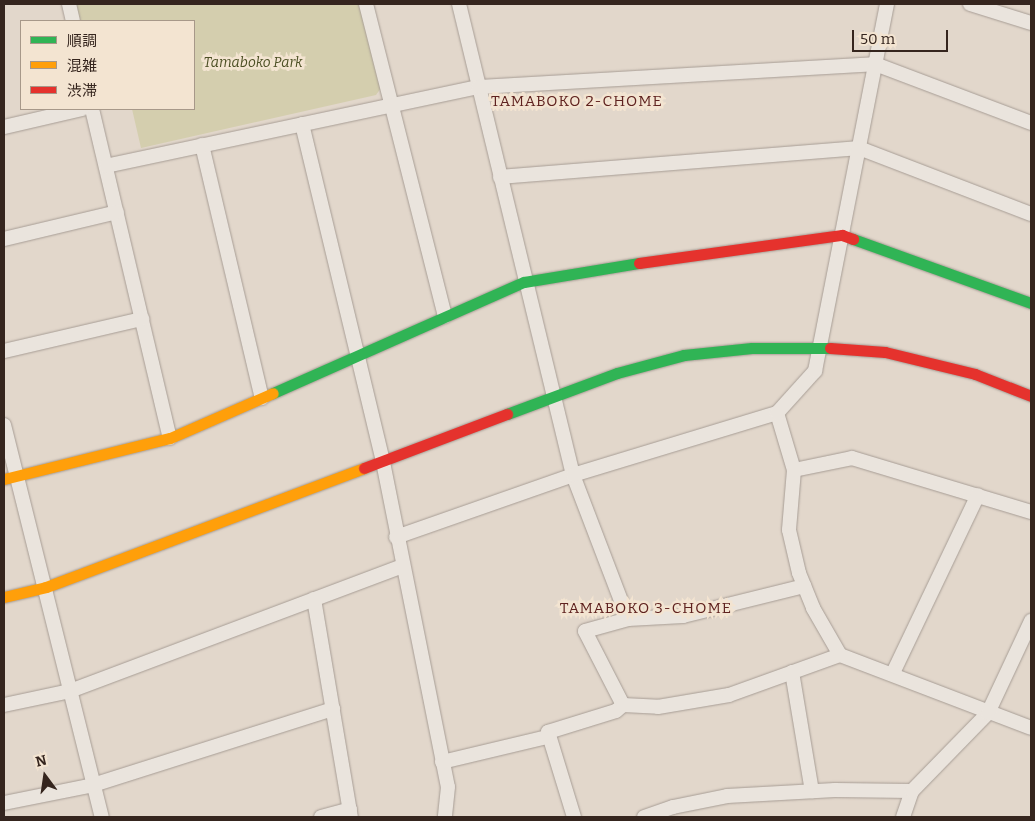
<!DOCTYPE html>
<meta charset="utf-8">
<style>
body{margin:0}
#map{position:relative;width:1035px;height:821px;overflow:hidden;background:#e2d7cb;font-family:Bitter,"Noto Sans JP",serif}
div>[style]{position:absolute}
.green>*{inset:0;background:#d4ceae}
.roads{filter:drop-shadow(0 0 1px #a79d95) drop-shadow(0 0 1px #a79d95)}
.street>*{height:14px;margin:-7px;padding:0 7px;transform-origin:7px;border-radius:7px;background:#eae4dd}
.fast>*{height:11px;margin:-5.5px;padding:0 5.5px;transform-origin:5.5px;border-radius:5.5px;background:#30b455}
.slow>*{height:11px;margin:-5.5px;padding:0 5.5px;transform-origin:5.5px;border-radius:5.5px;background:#ff9f0a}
.jam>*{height:11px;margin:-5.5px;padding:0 5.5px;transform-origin:5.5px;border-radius:5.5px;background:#e5322d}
span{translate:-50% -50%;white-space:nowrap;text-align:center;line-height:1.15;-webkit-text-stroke:5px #f3e4d1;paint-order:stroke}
.park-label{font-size:14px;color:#4d5025;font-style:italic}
.neighbourhood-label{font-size:15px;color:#5f221f;letter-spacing:1px}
.frame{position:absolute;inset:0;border:5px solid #35251e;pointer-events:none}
.legend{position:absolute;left:20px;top:20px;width:175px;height:90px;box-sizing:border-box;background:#f3e4d1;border:1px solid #a79889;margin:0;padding:6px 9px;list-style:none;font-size:15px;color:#35251e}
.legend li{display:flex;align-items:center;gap:10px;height:25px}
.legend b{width:25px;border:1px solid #a79889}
.north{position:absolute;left:20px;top:751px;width:50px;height:50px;-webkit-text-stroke:4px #f3e4d1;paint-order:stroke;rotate:346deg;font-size:14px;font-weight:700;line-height:20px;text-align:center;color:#35251e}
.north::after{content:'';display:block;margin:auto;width:18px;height:22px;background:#35251e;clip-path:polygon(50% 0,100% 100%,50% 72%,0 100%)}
.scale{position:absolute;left:852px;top:30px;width:96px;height:22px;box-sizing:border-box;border:2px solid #35251e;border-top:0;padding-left:6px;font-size:15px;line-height:18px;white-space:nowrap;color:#35251e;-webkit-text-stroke:4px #f3e4d1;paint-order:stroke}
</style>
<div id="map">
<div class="green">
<i style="clip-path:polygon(75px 4px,360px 4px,381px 88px,376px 95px,141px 148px,132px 109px,194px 109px,194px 21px,79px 21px)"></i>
</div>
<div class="roads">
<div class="street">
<i style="left:69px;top:4px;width:17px;rotate:77deg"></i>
<i style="left:366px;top:4px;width:322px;rotate:75.8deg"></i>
<i style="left:459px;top:4px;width:485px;rotate:76.4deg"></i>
<i style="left:573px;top:475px;width:154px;rotate:69.1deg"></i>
<i style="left:970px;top:4px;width:64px;rotate:17.3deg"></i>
<i style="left:92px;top:109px;width:338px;rotate:76.7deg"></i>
<i style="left:302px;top:124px;width:348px;rotate:76.5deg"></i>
<i style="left:383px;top:462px;width:331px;rotate:78.7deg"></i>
<i style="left:448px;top:787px;width:30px;rotate:96deg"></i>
<i style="left:4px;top:127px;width:80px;rotate:-13deg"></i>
<i style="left:202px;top:145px;width:260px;rotate:76.7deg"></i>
<i style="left:106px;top:166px;width:380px;rotate:-12deg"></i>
<i style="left:478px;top:87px;width:398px;rotate:-3.3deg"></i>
<i style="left:875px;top:64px;width:167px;rotate:20.7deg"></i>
<i style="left:500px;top:177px;width:360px;rotate:-4.6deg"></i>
<i style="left:859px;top:148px;width:184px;rotate:21deg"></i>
<i style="left:4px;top:239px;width:116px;rotate:-13.4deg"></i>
<i style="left:4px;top:351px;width:142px;rotate:-13.1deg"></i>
<i style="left:777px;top:413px;width:59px;rotate:73.4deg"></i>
<i style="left:794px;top:470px;width:60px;rotate:94.8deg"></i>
<i style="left:789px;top:530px;width:44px;rotate:76.9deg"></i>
<i style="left:799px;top:573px;width:38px;rotate:68deg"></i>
<i style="left:813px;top:608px;width:54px;rotate:60.1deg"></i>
<i style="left:4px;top:425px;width:404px;rotate:76deg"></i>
<i style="left:794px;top:470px;width:59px;rotate:-11.7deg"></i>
<i style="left:852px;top:458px;width:187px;rotate:16.8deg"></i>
<i style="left:396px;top:537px;width:188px;rotate:-19.3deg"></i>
<i style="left:573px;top:475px;width:213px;rotate:-16.9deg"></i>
<i style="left:777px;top:413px;width:57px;rotate:-47.9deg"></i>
<i style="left:815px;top:371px;width:374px;rotate:-78.9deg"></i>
<i style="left:314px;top:599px;width:221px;rotate:80.4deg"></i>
<i style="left:792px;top:672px;width:121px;rotate:80.5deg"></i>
<i style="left:893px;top:673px;width:197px;rotate:-64.5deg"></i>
<i style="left:4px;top:705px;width:67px;rotate:-12deg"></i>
<i style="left:70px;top:691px;width:355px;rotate:-20.6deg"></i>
<i style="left:623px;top:705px;width:83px;rotate:-117.2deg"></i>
<i style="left:585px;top:631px;width:45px;rotate:-15.6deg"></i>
<i style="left:628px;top:619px;width:55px;rotate:-3.1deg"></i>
<i style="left:683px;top:616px;width:125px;rotate:-13.9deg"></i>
<i style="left:442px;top:762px;width:108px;rotate:-13.4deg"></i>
<i style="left:4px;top:803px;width:91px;rotate:-11.4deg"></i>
<i style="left:93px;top:785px;width:252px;rotate:-17.6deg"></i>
<i style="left:321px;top:817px;width:30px;rotate:-15deg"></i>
<i style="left:574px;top:817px;width:89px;rotate:-107deg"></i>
<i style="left:548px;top:732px;width:71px;rotate:-17.2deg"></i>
<i style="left:616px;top:711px;width:9px;rotate:-41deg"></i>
<i style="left:623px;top:705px;width:35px;rotate:3deg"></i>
<i style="left:658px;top:707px;width:72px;rotate:-9.6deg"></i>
<i style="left:729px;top:695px;width:118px;rotate:-19.8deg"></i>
<i style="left:840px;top:655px;width:204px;rotate:20.9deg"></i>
<i style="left:644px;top:817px;width:31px;rotate:-19deg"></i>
<i style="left:673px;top:807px;width:55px;rotate:-11.5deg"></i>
<i style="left:727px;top:796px;width:108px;rotate:-3.2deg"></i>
<i style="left:835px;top:790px;width:77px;rotate:0.7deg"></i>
<i style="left:903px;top:817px;width:28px;rotate:-71deg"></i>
<i style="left:912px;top:791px;width:109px;rotate:-45.7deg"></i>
<i style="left:988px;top:713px;width:102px;rotate:-64.9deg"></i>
</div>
<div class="fast">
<i style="left:853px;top:239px;width:189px;rotate:19.8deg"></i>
<i style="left:273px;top:393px;width:274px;rotate:-23.9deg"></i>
<i style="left:524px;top:282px;width:117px;rotate:-9.4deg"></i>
<i style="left:507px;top:414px;width:117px;rotate:-20.4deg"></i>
<i style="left:617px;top:373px;width:69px;rotate:-15deg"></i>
<i style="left:684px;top:355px;width:68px;rotate:-5.9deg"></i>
<i style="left:752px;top:348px;width:78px"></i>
</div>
<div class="slow">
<i style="left:4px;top:479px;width:171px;rotate:-13.9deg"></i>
<i style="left:170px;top:438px;width:112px;rotate:-23.6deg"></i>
<i style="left:4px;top:597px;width:43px;rotate:-13.4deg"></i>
<i style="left:46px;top:587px;width:340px;rotate:-20.5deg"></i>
</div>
<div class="jam">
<i style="left:639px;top:263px;width:205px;rotate:-7.9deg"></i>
<i style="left:842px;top:235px;width:12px;rotate:20deg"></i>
<i style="left:830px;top:348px;width:55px;rotate:4.2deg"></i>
<i style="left:885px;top:352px;width:93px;rotate:13.7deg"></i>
<i style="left:975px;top:374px;width:60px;rotate:21.4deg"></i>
<i style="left:364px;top:468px;width:153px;rotate:-20.7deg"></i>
</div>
</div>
<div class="park-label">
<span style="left:253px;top:63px">Tamaboko Park</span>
</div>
<div class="neighbourhood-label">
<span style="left:577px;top:102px">TAMABOKO 2-CHOME</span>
<span style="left:646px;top:609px">TAMABOKO 3-CHOME</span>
</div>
<div class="frame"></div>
<ul class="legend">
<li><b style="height:6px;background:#30b455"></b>順調</li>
<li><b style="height:6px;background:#ff9f0a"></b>混雑</li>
<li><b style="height:6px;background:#e5322d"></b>渋滞</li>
</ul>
<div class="north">N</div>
<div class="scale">50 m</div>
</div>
